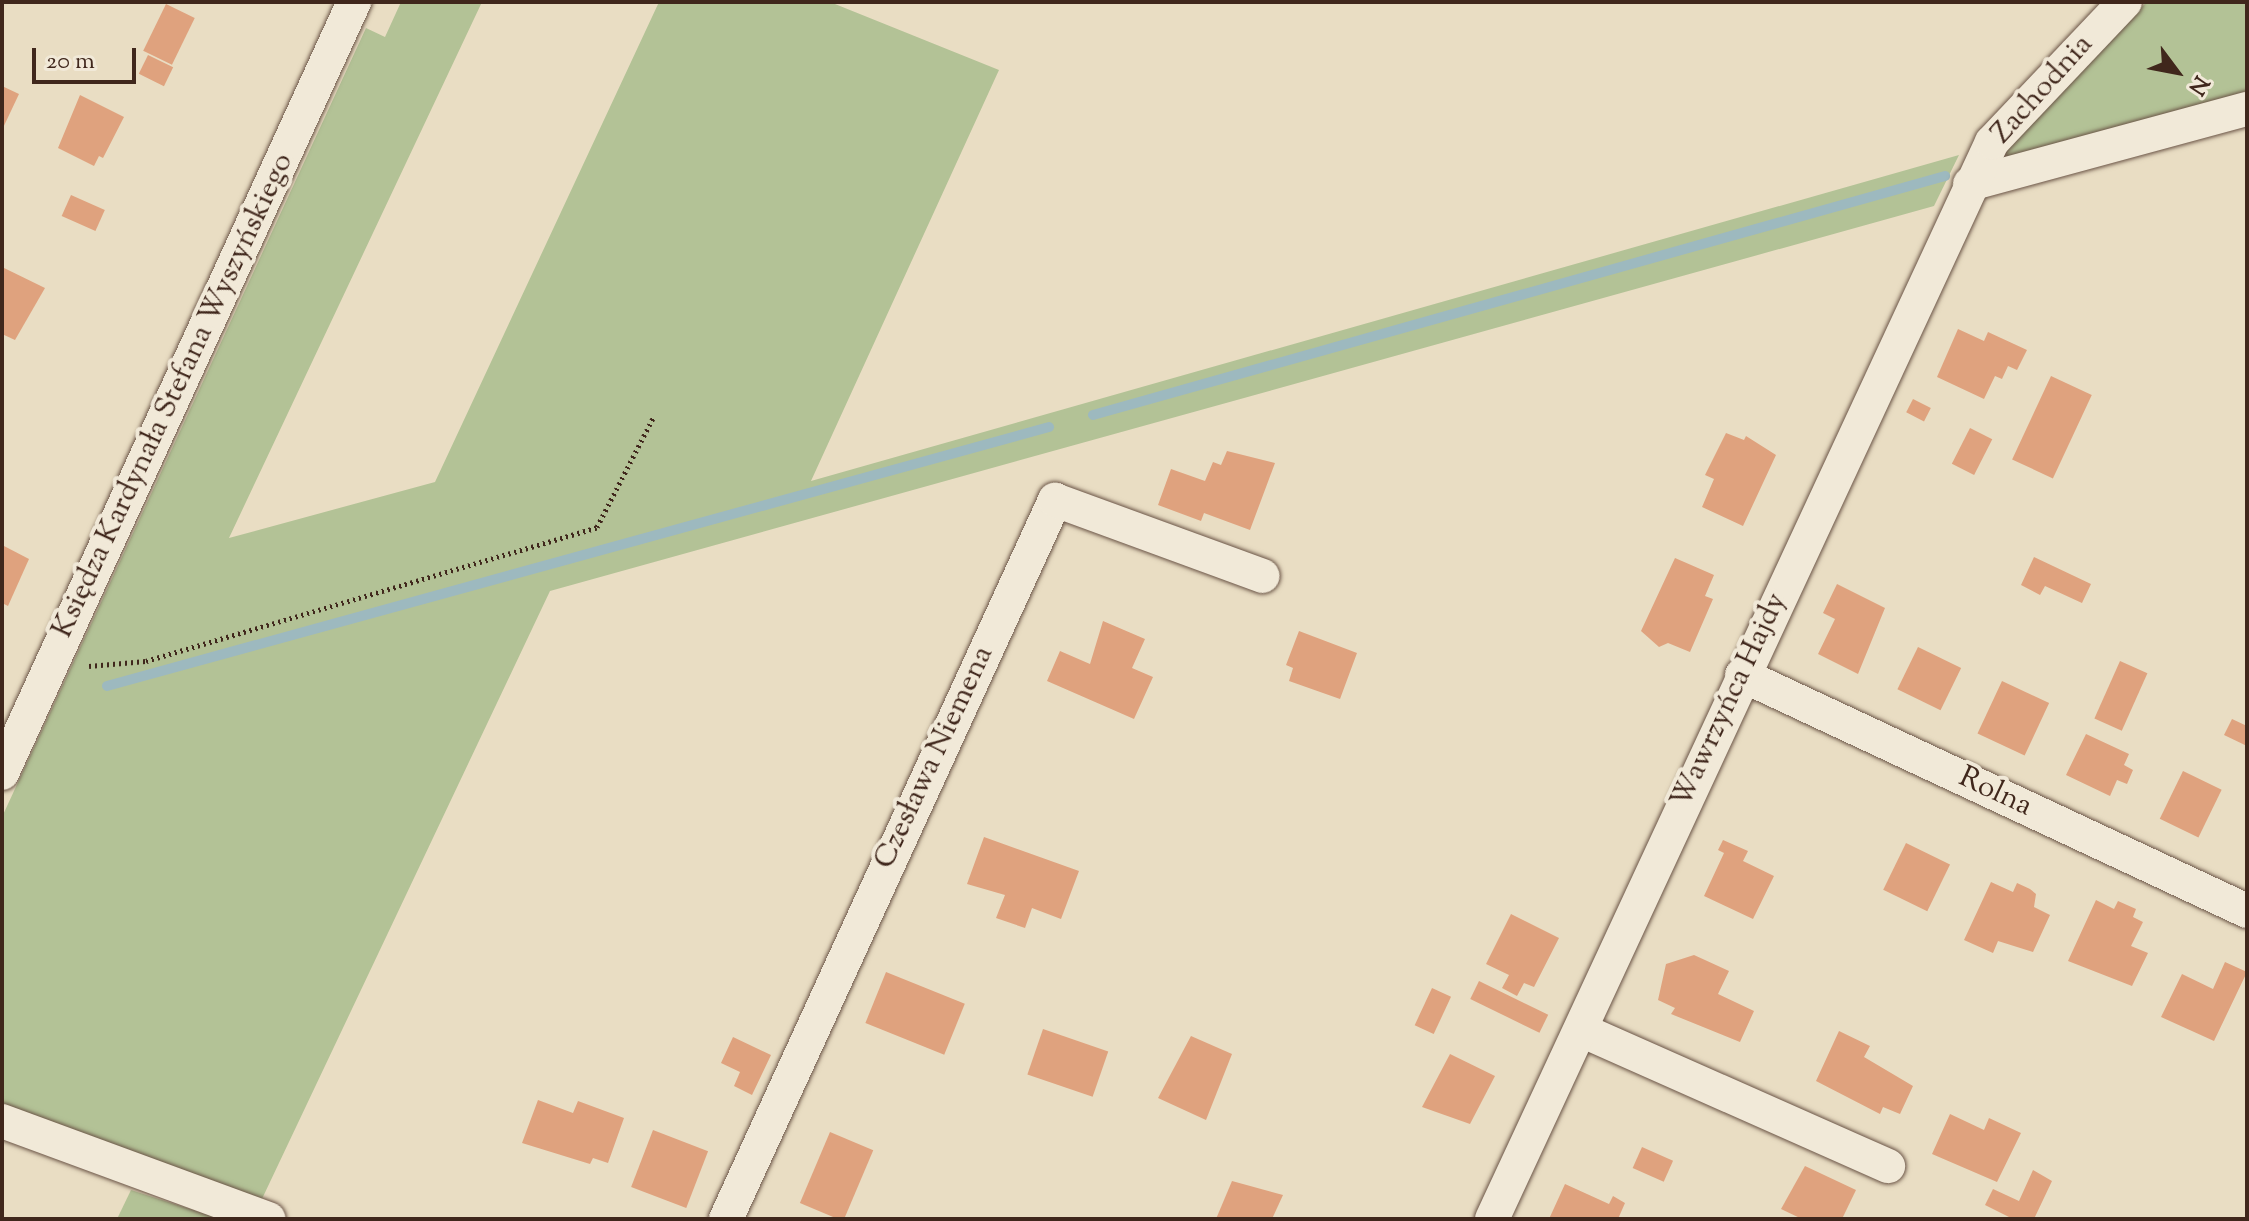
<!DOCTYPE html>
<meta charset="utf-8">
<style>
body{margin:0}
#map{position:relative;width:2249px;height:1221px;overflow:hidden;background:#e9ddc3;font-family:"Sorts Mill Goudy",serif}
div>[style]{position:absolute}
.green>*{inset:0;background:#b3c296}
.stream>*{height:10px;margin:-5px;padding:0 5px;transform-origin:5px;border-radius:5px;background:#9db9bf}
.building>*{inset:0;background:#dfa27e;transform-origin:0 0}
.path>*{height:5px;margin-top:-2.5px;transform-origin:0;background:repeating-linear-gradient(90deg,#40271c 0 2px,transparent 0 6px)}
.roads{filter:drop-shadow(0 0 2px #6a5446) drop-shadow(0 0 2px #6a5446)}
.minor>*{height:34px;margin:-17px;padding:0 17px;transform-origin:17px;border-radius:17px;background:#f1e9d8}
span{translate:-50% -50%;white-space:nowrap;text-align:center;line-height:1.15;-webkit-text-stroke:8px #f1e9d8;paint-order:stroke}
.street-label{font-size:30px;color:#40271c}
.frame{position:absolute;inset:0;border:4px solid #40271c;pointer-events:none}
.north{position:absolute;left:2137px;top:32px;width:80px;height:80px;-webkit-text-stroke:6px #f1e9d8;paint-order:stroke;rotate:122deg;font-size:22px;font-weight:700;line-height:32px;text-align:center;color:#40271c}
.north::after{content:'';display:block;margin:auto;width:28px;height:36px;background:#40271c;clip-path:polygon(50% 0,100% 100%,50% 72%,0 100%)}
.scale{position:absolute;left:32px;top:48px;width:104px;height:36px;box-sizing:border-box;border:4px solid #40271c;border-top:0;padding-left:10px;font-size:24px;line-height:28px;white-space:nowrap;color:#40271c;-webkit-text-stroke:6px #f1e9d8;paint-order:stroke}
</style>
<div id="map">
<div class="green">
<i style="clip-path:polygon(401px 2px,482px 2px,229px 538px,435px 482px,659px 2px,830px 2px,999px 70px,811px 481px,1959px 155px,1934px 206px,550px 591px,261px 1201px,2px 1103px,2px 817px,366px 28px,385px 37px)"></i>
<i style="clip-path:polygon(2147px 2px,2247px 2px,2247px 94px,2007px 158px,2004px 145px,2038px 106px)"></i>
<i style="clip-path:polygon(131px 1190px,221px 1219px,117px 1219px)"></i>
</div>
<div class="stream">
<i style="left:1093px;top:415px;width:885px;rotate:-15.67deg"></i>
<i style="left:107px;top:686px;width:977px;rotate:-15.37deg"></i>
</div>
<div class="building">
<i style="left:166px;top:4px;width:32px;height:52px;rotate:26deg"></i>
<i style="left:148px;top:55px;width:28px;height:21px;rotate:26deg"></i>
<i style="clip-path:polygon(2px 86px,19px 94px,2px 130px)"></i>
<i style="clip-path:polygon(80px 95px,124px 117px,103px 158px,99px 156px,94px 166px,58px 148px)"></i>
<i style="left:71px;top:195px;width:37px;height:23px;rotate:24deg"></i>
<i style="clip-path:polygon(2px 267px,45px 288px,15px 340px,2px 334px)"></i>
<i style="clip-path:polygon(1958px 329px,1984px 341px,1988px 332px,2027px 350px,2017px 370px,2008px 366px,2002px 379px,1995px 376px,1984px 399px,1937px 377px)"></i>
<i style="left:2051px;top:376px;width:45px;height:92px;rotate:25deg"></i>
<i style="left:1913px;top:399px;width:20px;height:15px;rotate:27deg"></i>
<i style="left:1970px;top:428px;width:25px;height:40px;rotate:27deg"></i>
<i style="clip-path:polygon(1726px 433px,1744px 440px,1746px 436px,1776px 455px,1743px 526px,1702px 507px,1714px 479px,1705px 475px)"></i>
<i style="clip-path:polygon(1227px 451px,1275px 463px,1250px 530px,1204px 513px,1201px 521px,1158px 505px,1171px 469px,1205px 481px,1213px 462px,1221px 465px)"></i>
<i style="clip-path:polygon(4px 546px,29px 559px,8px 606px,2px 603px)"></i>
<i style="clip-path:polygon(2034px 557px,2091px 584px,2082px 603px,2045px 586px,2040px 595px,2021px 585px)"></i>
<i style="clip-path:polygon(1675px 558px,1714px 575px,1705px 596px,1713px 599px,1690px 652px,1668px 643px,1659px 647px,1641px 631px)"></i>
<i style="clip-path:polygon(1837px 584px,1885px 608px,1858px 674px,1818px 654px,1835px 619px,1823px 613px)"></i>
<i style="clip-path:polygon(1103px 621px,1145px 639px,1132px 668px,1153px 677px,1134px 719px,1047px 681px,1060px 651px,1090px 664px)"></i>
<i style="clip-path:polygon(1299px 631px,1357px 653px,1340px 699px,1289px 681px,1293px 668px,1286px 665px)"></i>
<i style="left:1918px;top:647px;width:48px;height:47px;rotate:26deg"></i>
<i style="left:2120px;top:661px;width:30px;height:63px;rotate:24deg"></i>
<i style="left:2002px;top:681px;width:52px;height:58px;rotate:25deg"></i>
<i style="clip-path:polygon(2232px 719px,2247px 726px,2247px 746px,2224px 735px)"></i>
<i style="clip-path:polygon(2086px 734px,2129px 754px,2124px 765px,2133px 770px,2127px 784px,2117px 780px,2110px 796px,2066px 775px)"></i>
<i style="left:2183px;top:771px;width:43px;height:53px;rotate:26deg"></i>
<i style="clip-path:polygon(984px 837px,1079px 871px,1061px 919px,1032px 908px,1025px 928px,996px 918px,1005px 895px,967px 884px)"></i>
<i style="clip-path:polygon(1723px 840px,1748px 851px,1743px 861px,1774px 876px,1753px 919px,1704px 896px,1724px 853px,1718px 850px)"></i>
<i style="left:1906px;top:843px;width:49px;height:52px;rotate:26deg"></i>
<i style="clip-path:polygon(1991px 882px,2013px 892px,2017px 883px,2030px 889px,2036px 894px,2034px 907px,2050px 915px,2033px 952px,1998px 941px,1993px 953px,1964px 940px)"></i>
<i style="clip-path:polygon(2096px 900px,2114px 909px,2118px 901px,2136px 909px,2133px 917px,2143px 922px,2131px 946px,2148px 953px,2132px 986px,2068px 961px)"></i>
<i style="clip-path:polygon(1511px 914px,1559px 938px,1534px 987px,1524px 983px,1517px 996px,1502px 988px,1509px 975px,1486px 964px)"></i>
<i style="clip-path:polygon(1694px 955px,1729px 971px,1718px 994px,1754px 1011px,1740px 1042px,1671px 1014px,1675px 1008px,1658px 1000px,1666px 964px)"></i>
<i style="clip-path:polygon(2225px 962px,2247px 972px,2214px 1041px,2161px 1017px,2182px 974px,2213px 989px)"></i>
<i style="left:886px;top:972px;width:85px;height:55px;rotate:22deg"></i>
<i style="left:1479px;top:981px;width:77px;height:20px;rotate:26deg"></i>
<i style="left:1432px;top:988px;width:21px;height:41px;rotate:25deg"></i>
<i style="left:1043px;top:1029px;width:69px;height:48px;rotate:19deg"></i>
<i style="clip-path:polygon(1839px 1031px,1870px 1046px,1864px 1057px,1913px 1086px,1900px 1114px,1883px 1107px,1880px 1114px,1816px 1081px)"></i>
<i style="clip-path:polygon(1191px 1036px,1232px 1054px,1206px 1120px,1158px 1098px)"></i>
<i style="clip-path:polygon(733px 1037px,771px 1055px,752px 1095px,734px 1086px,740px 1072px,721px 1063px)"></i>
<i style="clip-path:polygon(1450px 1054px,1495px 1076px,1470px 1124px,1422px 1107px)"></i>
<i style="clip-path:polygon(538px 1100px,573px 1113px,578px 1101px,624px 1118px,608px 1163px,593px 1158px,590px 1164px,522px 1143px)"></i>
<i style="clip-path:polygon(1950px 1114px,1984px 1130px,1989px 1118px,2021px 1133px,1997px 1182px,1932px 1154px)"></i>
<i style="left:653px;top:1130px;width:59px;height:61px;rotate:21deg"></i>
<i style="left:830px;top:1132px;width:47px;height:77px;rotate:23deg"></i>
<i style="left:1642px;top:1147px;width:34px;height:23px;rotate:24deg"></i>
<i style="clip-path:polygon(1805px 1166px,1856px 1190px,1842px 1219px,1802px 1219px,1781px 1209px)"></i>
<i style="clip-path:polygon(2033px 1170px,2052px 1181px,2034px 1219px,2013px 1219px,1985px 1205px,1993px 1189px,2019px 1201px)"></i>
<i style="clip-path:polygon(1232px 1181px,1283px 1195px,1272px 1219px,1216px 1219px)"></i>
<i style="clip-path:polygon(1565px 1184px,1609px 1204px,1613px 1196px,1625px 1203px,1618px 1219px,1549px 1219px)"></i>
</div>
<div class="path">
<i style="left:89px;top:666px;width:57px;rotate:-5deg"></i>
<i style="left:146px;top:661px;width:470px;rotate:-16.5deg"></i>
<i style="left:597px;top:527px;width:123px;rotate:-62.8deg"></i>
</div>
<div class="roads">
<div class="minor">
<i style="left:1970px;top:184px;width:287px;rotate:-15.2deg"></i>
<i style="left:1742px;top:675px;width:557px;rotate:25.05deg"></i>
<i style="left:2px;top:773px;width:848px;rotate:-65.46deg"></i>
<i style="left:1581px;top:1030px;width:336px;rotate:23.9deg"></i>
<i style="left:2px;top:1121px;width:284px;rotate:20.2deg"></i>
<i style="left:726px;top:1219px;width:791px;rotate:-65.41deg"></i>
<i style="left:1055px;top:500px;width:221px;rotate:20.1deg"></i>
<i style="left:1492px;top:1219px;width:1187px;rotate:-65.1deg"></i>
<i style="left:1992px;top:142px;width:193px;rotate:-46.5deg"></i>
</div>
</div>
<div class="street-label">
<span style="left:2043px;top:90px;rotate:-48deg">Zachodnia</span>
<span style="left:174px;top:396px;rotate:-65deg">Księdza Kardynała Stefana Wyszyńskiego</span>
<span style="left:1730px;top:701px;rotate:-65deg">Wawrzyńca Hajdy</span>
<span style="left:935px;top:758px;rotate:-65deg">Czesława Niemena</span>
<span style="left:1995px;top:793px;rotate:25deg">Rolna</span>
</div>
<div class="frame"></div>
<div class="north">N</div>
<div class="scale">20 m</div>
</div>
